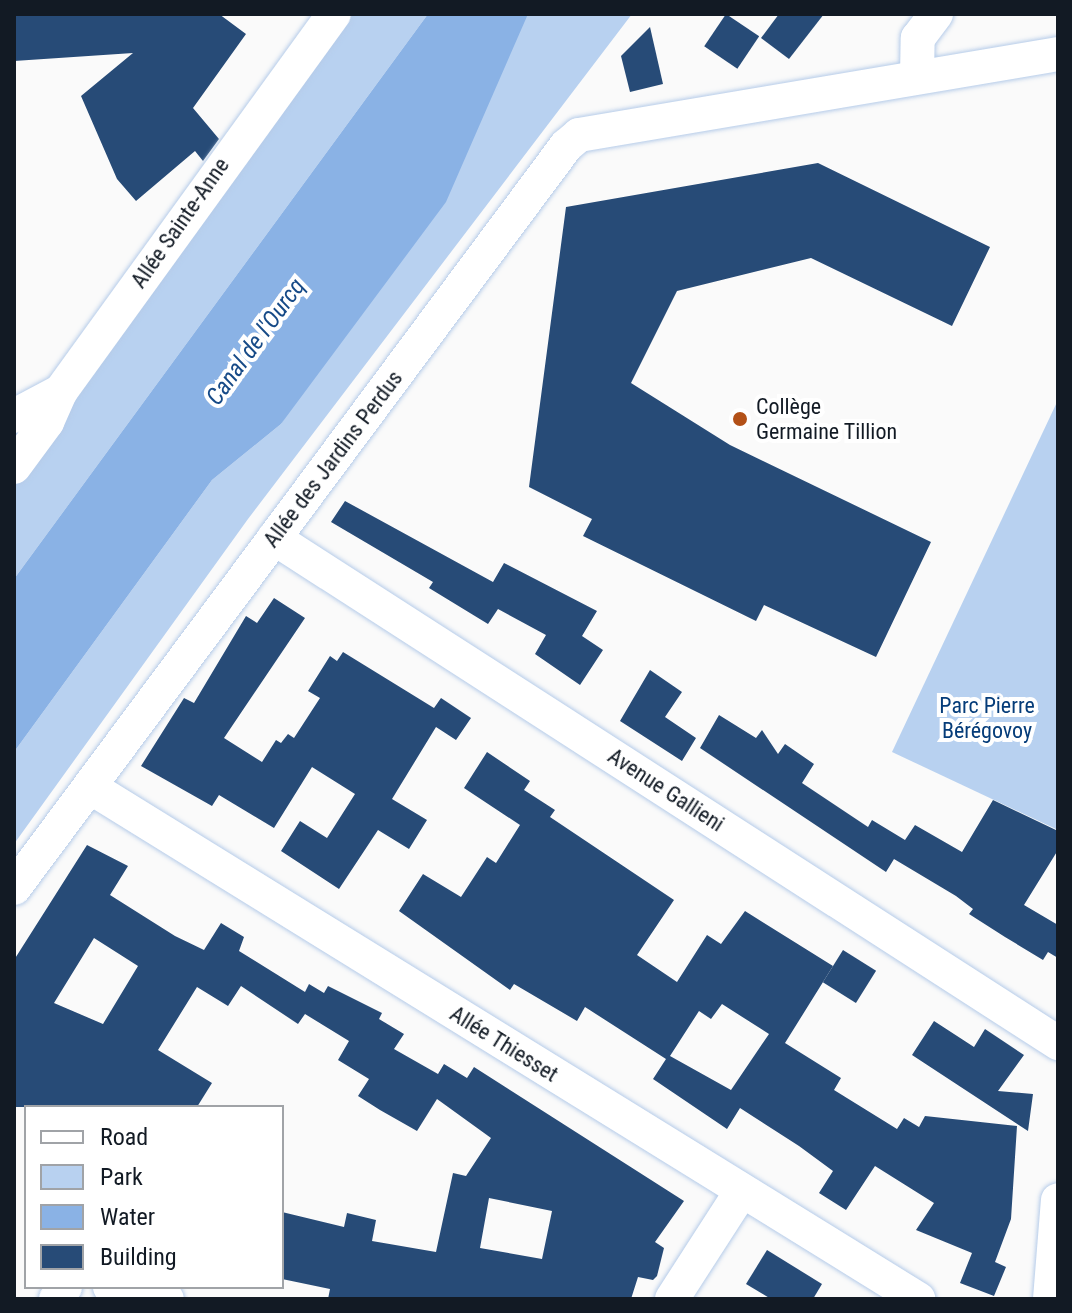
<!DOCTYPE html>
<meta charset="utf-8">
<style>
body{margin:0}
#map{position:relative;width:1072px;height:1313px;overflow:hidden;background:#fafafa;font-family:"Roboto Condensed",sans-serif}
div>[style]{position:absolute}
.green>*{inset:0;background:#b8d1f0}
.water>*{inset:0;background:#8ab2e5}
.building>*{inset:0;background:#274b77;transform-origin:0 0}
.roads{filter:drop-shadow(0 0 2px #b6cce9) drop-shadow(0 0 2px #b6cce9)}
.street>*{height:34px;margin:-17px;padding:0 17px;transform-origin:17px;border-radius:17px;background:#fff}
.dots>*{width:22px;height:22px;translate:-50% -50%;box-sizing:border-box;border:4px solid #fff;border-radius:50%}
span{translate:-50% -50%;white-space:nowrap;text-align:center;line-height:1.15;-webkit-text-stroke:8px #fff;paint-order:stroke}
.street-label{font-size:22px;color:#121a24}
.poi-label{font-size:22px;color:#121a24}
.left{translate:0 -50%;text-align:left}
.park-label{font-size:22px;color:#053c79}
.water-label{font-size:24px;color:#164a87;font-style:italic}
.frame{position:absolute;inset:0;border:16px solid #121a24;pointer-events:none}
.legend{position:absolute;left:24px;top:1105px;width:260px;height:184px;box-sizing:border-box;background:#fff;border:2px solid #a0a3a7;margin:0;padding:10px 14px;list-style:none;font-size:24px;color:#121a24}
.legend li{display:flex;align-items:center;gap:16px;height:40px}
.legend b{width:40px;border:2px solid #a0a3a7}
</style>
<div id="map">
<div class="green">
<i style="clip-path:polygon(353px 14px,428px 14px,14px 579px,14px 484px)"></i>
<i style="clip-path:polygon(528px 14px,632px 14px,248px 519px,14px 844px,14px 752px,212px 480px,281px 424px)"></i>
<i style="clip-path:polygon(1058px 400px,1058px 830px,892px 752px)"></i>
</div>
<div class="water">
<i style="clip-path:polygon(428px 14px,528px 14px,446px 202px,281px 424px,212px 480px,14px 752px,14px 579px)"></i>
</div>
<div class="building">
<i style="clip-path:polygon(14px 14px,219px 14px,246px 34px,193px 108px,219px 139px,203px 161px,195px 151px,136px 201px,117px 179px,81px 96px,133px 53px,14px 61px)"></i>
<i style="left:726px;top:14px;width:40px;height:39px;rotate:34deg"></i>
<i style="clip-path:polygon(779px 14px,824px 14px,789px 59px,761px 38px)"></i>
<i style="clip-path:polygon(650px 27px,663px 84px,630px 92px,621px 56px)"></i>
<i style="clip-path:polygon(818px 163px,990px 247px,952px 326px,811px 258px,677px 291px,631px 383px,730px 445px,931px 542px,876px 657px,764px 605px,756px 621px,583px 536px,592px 519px,529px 487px,566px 207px)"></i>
<i style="clip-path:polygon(345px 501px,493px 582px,504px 563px,597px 611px,582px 636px,603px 650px,580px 685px,535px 654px,546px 635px,498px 609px,488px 624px,429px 588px,433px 582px,331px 522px)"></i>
<i style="clip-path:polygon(274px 598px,305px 618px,224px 738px,262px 762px,276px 740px,281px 743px,288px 734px,294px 738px,320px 698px,308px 691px,330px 656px,337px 661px,343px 652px,434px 708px,441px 698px,471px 718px,456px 740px,436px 727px,392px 799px,427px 820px,409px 849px,378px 830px,339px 889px,281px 851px,300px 821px,327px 838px,355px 794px,312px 767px,274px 828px,219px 795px,212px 806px,141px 766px,184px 698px,194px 703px,246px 616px,257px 623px)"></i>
<i style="clip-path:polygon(650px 670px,682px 692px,665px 717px,696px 738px,682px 761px,620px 721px)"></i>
<i style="clip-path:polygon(719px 715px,756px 738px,762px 730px,778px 754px,785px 744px,814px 764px,802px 783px,868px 827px,872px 820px,905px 840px,915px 825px,962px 852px,993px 800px,1058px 831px,1058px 850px,1024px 905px,1058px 925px,1058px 958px,1048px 952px,1043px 960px,1005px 937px,969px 914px,973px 909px,956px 896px,894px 859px,886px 872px,700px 748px)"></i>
<i style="clip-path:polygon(evenodd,487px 752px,530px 781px,524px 790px,555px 810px,550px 817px,674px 900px,637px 955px,677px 982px,707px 935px,721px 944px,745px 911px,833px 966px,785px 1043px,841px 1078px,834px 1090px,897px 1129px,904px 1118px,919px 1127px,925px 1116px,1017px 1126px,1011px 1219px,995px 1262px,1006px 1267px,994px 1296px,960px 1283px,972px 1253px,916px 1230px,934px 1203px,875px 1166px,846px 1210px,819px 1193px,833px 1171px,799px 1146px,740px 1108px,727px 1129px,653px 1079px,666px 1059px,585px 1007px,577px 1021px,514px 984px,510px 990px,399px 911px,423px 874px,461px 897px,487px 857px,496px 863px,520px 825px,464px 788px,487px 752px,722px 1004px,769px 1034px,731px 1090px,670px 1056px,699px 1011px,711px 1019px,722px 1004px)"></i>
<i style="clip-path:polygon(evenodd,87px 845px,128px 866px,110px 895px,175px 936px,204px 950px,221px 923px,244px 937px,239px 951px,305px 992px,309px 984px,324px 993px,328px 986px,382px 1013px,379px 1019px,404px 1034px,394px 1049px,438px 1074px,444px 1064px,467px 1078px,474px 1067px,684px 1201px,655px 1242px,664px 1248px,657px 1276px,653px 1280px,638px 1277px,631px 1299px,328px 1299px,330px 1289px,282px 1279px,282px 1212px,344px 1227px,347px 1213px,376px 1220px,372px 1241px,436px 1252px,453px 1173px,466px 1176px,491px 1138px,437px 1099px,417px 1131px,380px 1110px,358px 1096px,369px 1079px,338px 1060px,349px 1041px,305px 1014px,298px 1024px,241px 986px,228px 1006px,197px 987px,158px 1050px,212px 1083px,197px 1107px,14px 1107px,14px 960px,87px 845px,94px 938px,138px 966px,103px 1024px,54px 1003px,94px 938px,87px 845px,489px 1198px,552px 1211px,542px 1259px,480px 1248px,489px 1198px)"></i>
<i style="left:843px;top:950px;width:39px;height:38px;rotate:32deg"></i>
<i style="clip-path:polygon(934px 1021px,974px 1047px,985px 1029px,1024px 1055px,998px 1091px,1033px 1094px,1028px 1131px,912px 1055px)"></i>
<i style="clip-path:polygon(767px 1250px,822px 1284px,813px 1299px,771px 1299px,746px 1284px)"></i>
</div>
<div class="roads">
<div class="street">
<i style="left:917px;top:77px;width:39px;rotate:-89deg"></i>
<i style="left:918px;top:38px;width:30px;rotate:-53deg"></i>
<i style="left:14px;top:416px;width:53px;rotate:-28deg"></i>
<i style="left:61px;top:391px;width:465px;rotate:-54.1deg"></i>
<i style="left:14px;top:467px;width:56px;rotate:-53.7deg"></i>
<i style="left:47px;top:422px;width:34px;rotate:-66deg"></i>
<i style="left:274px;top:538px;width:933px;rotate:32.79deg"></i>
<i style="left:90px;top:787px;width:974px;rotate:31.73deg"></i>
<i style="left:14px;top:888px;width:925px;rotate:-53.35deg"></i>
<i style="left:566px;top:146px;width:17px;rotate:-40deg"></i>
<i style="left:579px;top:135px;width:486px;rotate:-9.6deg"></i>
<i style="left:110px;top:1287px;width:58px;rotate:11.9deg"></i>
<i style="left:56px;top:1299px;width:15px;rotate:-53deg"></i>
<i style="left:672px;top:1299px;width:127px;rotate:-57.2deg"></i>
<i style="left:1050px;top:1299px;width:99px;rotate:-85.4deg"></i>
</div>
</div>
<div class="dots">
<i style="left:740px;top:419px;background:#b35118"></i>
</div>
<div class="street-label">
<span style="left:180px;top:223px;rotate:-55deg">Allée Sainte-Anne</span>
<span style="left:333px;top:459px;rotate:-53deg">Allée des Jardins Perdus</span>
<span style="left:666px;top:790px;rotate:33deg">Avenue Gallieni</span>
<span style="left:504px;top:1044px;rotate:32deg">Allée Thiesset</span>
</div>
<div class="poi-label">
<span class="left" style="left:756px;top:419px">Collège<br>Germaine Tillion</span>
</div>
<div class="park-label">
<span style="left:987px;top:718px">Parc Pierre<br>Bérégovoy</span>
</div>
<div class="water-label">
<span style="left:256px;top:342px;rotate:-54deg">Canal de l'Ourcq</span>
</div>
<div class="frame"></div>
<ul class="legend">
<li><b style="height:10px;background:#fff"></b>Road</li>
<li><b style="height:22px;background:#b8d1f0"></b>Park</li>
<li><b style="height:22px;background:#8ab2e5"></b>Water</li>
<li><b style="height:22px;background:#274b77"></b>Building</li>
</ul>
</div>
